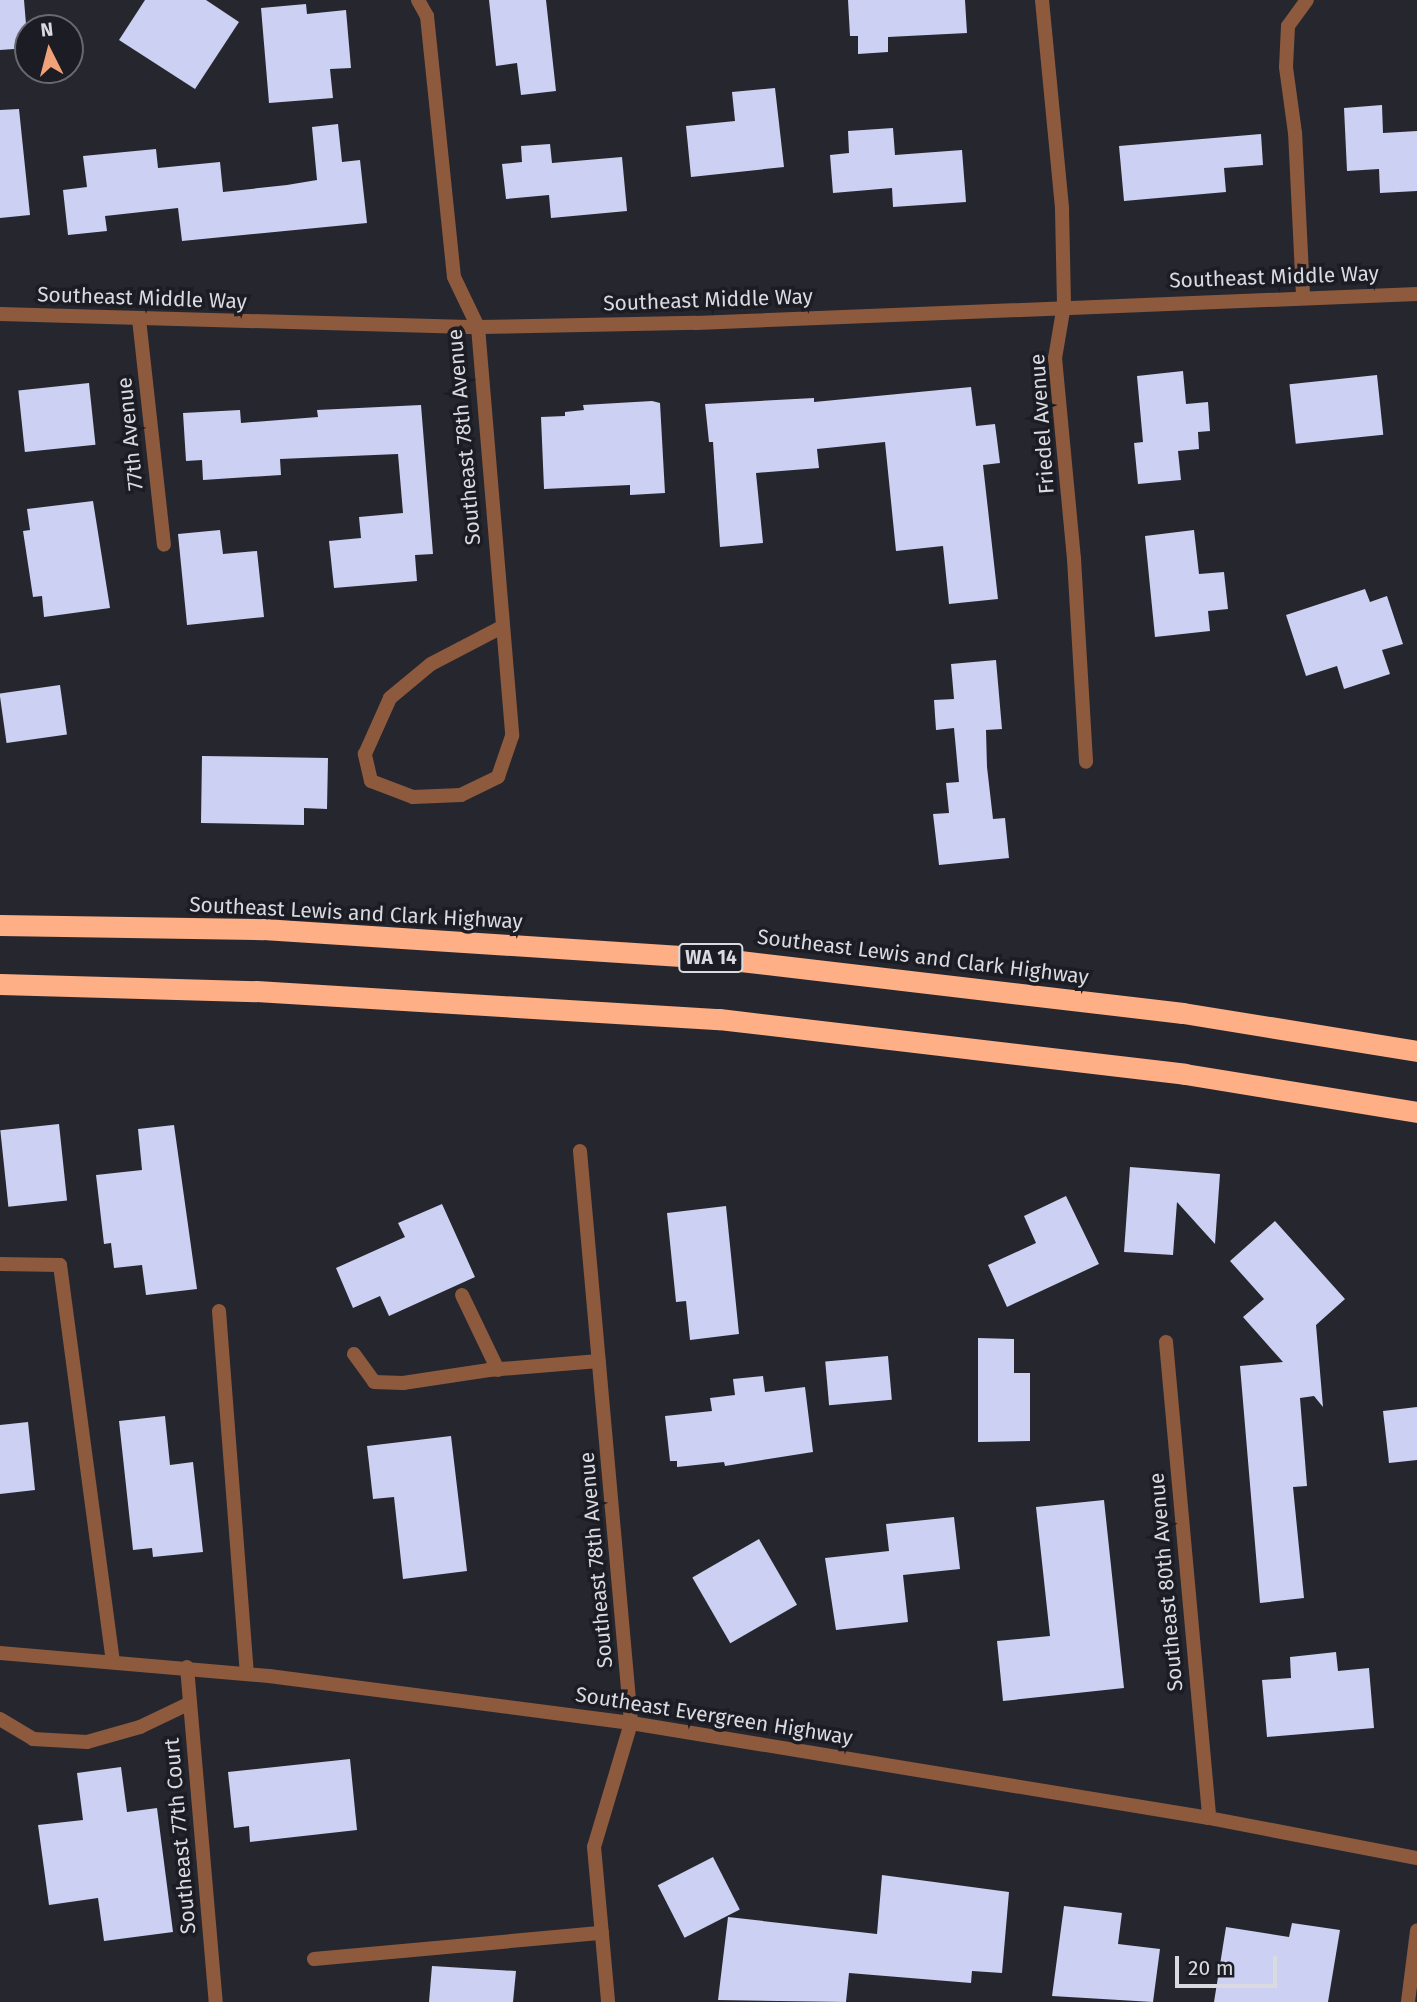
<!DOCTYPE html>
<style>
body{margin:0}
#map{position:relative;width:1417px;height:2002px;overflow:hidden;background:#26272e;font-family:"Fira Sans",sans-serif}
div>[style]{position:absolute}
.building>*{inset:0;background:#ccd0f2;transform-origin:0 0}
.service>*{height:14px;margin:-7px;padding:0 7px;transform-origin:7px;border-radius:7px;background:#8e5a3e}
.minor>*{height:14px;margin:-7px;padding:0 7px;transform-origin:7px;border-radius:7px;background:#8e5a3e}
.tertiary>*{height:14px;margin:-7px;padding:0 7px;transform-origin:7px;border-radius:7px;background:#8e5a3e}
.motorway>*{height:21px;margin:-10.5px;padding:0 10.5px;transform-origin:10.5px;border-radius:10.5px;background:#feaf86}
span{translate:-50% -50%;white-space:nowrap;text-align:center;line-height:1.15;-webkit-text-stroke:7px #1c1d24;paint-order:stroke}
.shield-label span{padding:2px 5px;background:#1c1d24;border:2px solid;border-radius:5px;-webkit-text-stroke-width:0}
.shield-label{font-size:19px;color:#dadbe0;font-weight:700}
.street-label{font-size:21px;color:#dadbe0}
.north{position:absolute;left:14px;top:14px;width:70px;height:70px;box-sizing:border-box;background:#1c1d24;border:2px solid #68696f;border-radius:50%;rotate:354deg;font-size:19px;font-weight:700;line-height:28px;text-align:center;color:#dadbe0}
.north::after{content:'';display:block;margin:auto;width:24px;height:32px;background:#f0a279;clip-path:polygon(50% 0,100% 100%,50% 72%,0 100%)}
.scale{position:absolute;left:1175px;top:1956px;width:102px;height:32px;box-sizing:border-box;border:4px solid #dadbe0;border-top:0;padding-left:9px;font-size:21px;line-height:24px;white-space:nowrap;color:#dadbe0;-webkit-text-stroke:5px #1c1d24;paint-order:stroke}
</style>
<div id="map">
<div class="building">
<i style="clip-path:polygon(0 0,24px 0,28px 48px,0 50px)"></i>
<i style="clip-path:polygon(145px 0,206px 0,239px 22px,195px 89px,119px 40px)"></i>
<i style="clip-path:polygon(489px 0,546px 0,556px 91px,521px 95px,517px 63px,496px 66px)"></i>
<i style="clip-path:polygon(848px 0,965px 0,967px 33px,888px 37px,888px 52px,858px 54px,858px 36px,850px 36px)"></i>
<i style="clip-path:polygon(306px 4px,307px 14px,346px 10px,351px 68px,330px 69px,333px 98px,269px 103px,261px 8px)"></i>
<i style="clip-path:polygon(775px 88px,784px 167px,691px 177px,686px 126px,735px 121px,732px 92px)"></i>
<i style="clip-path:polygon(1382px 105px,1383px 133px,1417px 131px,1417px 191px,1380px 193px,1379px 169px,1347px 171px,1344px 108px)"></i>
<i style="clip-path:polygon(19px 109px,30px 215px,0 218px,0 110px)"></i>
<i style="clip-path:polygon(338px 124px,342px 162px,360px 160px,367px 223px,182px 241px,178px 208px,105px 216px,107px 231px,68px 235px,63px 190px,87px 187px,83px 156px,156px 149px,158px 168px,220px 162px,223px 192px,287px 185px,317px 180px,312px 127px)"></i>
<i style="clip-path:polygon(893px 128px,895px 155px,962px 150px,966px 202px,893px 207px,892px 188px,833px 193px,830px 155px,849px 153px,848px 131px)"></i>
<i style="clip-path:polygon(1261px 134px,1263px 165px,1224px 168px,1226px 192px,1124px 201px,1119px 146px)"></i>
<i style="clip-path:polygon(550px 144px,552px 163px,622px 157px,627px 211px,551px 218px,549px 195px,506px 199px,502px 164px,522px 162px,521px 146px)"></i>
<i style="clip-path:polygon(1183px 371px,1186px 404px,1208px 402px,1210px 431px,1198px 432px,1199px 449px,1178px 451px,1181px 480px,1138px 484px,1134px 443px,1143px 442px,1137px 376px)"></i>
<i style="left:1377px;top:375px;width:60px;height:88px;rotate:84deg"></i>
<i style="left:89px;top:383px;width:62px;height:71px;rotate:84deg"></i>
<i style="clip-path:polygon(971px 387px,976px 426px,995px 424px,1000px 463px,983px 465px,998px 599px,949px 604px,943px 546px,896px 551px,885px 442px,817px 449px,819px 468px,756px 473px,763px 543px,720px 547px,713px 442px,709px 442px,705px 404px,814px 398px,814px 402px)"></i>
<i style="clip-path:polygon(652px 401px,660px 403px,665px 493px,630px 495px,630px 485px,544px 489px,541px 417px,565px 416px,565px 412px,584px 410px,583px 405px)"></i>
<i style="clip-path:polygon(421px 405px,433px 554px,415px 555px,417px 581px,334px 588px,329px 541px,361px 538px,359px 517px,403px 513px,398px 454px,280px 459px,281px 475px,203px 480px,202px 460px,186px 461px,183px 413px,240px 410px,241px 423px,318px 417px,317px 410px)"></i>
<i style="clip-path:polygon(93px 501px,110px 608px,44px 617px,42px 596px,33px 597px,23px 531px,30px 530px,27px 509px)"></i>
<i style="clip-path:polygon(220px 530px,223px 554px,257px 551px,264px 617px,187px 625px,178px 534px)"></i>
<i style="clip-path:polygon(1194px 530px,1199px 574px,1224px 572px,1228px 609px,1208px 611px,1210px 631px,1155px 637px,1145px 536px)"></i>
<i style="clip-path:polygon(1365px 589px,1370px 602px,1387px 596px,1403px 644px,1382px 650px,1390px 674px,1344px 689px,1337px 666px,1306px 676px,1286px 615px)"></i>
<i style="clip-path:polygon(996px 660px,1002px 729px,986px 730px,987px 767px,993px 819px,1005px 818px,1009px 858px,939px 865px,933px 814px,949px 813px,946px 783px,959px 782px,954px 728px,936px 730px,934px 700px,954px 699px,951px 664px)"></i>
<i style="left:60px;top:685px;width:50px;height:61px;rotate:82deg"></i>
<i style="clip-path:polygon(202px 756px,328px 758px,327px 809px,304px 808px,304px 825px,201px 823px)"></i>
<i style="left:59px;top:1124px;width:77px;height:59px;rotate:84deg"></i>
<i style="clip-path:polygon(174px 1125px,197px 1289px,146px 1295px,142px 1265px,114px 1268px,111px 1243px,104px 1244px,96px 1175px,142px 1170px,138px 1129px)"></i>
<i style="clip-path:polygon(1130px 1167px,1220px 1174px,1215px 1244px,1177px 1202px,1173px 1255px,1124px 1252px)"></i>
<i style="clip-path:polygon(1066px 1196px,1099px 1264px,1007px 1307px,988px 1265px,1036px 1243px,1024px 1216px)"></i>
<i style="clip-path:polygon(442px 1204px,475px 1277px,389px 1316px,380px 1296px,353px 1308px,336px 1268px,405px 1237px,398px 1223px)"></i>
<i style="clip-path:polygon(726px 1206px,739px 1334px,690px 1340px,686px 1301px,676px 1302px,667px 1213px)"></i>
<i style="clip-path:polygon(1275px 1221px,1345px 1299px,1316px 1325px,1323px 1407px,1314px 1396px,1300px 1398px,1307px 1486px,1293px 1487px,1304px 1598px,1260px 1603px,1240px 1366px,1283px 1362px,1243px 1317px,1264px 1299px,1230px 1261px)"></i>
<i style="clip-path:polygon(978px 1338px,1014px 1339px,1014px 1373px,1030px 1373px,1030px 1441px,978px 1442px)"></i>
<i style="left:888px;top:1356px;width:44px;height:63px;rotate:85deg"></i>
<i style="clip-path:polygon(763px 1376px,765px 1392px,805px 1387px,813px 1452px,725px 1466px,724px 1462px,677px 1467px,677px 1461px,670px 1461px,665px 1416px,712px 1411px,710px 1398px,735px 1395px,733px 1379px)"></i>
<i style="clip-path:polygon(1417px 1407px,1417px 1460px,1389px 1463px,1383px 1411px)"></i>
<i style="clip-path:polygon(165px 1416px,170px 1465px,193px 1462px,203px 1552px,153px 1557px,152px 1548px,133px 1550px,119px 1421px)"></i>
<i style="clip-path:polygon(28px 1422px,35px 1490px,0 1494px,0 1425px)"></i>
<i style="clip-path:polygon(451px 1436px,467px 1571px,403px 1579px,394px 1497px,373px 1499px,367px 1446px)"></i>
<i style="clip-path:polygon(1104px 1500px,1124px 1688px,1003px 1701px,997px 1641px,1050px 1636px,1036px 1507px)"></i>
<i style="clip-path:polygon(954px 1517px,960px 1569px,903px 1575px,908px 1622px,836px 1630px,825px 1558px,889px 1551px,886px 1524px)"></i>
<i style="left:759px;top:1539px;width:76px;height:77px;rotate:60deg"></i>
<i style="clip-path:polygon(1336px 1652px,1338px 1671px,1369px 1668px,1374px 1728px,1267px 1737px,1262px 1680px,1291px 1678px,1290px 1657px)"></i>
<i style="clip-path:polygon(350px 1759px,357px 1830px,250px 1842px,249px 1826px,234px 1828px,228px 1772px)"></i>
<i style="clip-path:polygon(121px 1767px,127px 1812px,157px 1808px,173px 1932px,104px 1941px,98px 1898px,49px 1905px,38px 1825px,83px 1820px,77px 1773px)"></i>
<i style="left:713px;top:1857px;width:59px;height:62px;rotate:63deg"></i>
<i style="clip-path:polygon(882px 1875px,1009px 1892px,1002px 1973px,972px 1971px,971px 1983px,849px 1973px,846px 2002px,718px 2000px,728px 1917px,877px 1934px)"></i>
<i style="clip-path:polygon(1064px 1906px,1122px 1913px,1118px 1944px,1160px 1949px,1153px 2002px,1052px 1996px)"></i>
<i style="clip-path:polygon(1292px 1923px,1340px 1930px,1328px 2002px,1214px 2002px,1226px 1927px,1289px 1937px)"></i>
<i style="clip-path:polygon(432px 1966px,516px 1971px,513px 2002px,429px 2002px)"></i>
</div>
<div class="service">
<i style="left:1303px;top:295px;width:162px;rotate:-92.8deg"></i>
<i style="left:1295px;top:133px;width:67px;rotate:-97.8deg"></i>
<i style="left:1286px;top:67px;width:41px;rotate:-87.2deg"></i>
<i style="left:1288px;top:26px;width:32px;rotate:-54deg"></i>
<i style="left:0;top:1264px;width:60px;rotate:1deg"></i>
<i style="left:60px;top:1265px;width:400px;rotate:82.4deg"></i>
<i style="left:462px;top:1295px;width:83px;rotate:64.4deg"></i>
<i style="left:219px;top:1311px;width:364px;rotate:85.6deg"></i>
<i style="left:354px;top:1354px;width:34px;rotate:54deg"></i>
<i style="left:374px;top:1382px;width:29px;rotate:2deg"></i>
<i style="left:403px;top:1383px;width:87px;rotate:-8.6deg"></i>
<i style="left:489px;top:1370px;width:110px;rotate:-4.7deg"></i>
<i style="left:0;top:1719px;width:39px;rotate:31deg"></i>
<i style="left:33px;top:1739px;width:54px;rotate:3.2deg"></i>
<i style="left:87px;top:1742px;width:55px;rotate:-15.8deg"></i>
<i style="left:140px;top:1727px;width:55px;rotate:-25.6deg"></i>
<i style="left:314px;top:1959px;width:289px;rotate:-5.2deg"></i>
</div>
<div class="minor">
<i style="left:418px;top:0;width:18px;rotate:61deg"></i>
<i style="left:427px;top:16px;width:262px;rotate:84.1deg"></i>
<i style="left:454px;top:277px;width:55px;rotate:64.4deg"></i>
<i style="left:478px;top:327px;width:410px;rotate:85.2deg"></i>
<i style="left:512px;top:736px;width:43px;rotate:108.9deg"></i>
<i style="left:498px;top:777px;width:41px;rotate:154.1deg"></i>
<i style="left:461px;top:795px;width:48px;rotate:177.6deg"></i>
<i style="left:413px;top:797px;width:45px;rotate:-159.1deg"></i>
<i style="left:371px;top:781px;width:28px;rotate:-103deg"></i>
<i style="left:365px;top:754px;width:61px;rotate:-65.9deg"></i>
<i style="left:390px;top:698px;width:53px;rotate:-39.7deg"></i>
<i style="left:431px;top:664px;width:80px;rotate:-27.5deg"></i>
<i style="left:1042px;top:0;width:210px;rotate:84.5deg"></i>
<i style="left:1062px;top:209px;width:96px;rotate:88.8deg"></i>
<i style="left:1064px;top:305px;width:54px;rotate:99.6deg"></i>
<i style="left:1055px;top:358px;width:202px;rotate:84.6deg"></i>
<i style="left:1074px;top:559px;width:203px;rotate:86.6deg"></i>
<i style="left:139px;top:319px;width:227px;rotate:83.7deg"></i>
<i style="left:580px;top:1151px;width:574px;rotate:84.9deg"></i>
<i style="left:631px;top:1723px;width:129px;rotate:106.6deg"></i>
<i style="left:594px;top:1847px;width:156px;rotate:84.8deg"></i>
<i style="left:1166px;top:1342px;width:478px;rotate:84.8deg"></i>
<i style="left:187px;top:1667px;width:336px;rotate:85.1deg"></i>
<i style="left:1408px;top:2002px;width:72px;rotate:-82.8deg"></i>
</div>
<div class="tertiary">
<i style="left:0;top:314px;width:478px;rotate:1.6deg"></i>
<i style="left:478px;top:327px;width:218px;rotate:-1.1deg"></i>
<i style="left:696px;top:323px;width:722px;rotate:-2.3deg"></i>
<i style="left:0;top:1653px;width:270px;rotate:4.9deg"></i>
<i style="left:269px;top:1676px;width:365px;rotate:7.4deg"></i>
<i style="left:631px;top:1723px;width:586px;rotate:9.33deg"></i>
<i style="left:1209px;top:1818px;width:212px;rotate:10.9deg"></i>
</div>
<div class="motorway">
<i style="left:0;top:925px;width:263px;rotate:0.9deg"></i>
<i style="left:263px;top:929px;width:461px;rotate:3.7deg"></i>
<i style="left:723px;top:959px;width:463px;rotate:6.7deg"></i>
<i style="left:1183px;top:1013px;width:237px;rotate:9.2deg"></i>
<i style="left:0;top:984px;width:256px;rotate:1.6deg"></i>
<i style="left:256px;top:991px;width:464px;rotate:3.5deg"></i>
<i style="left:719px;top:1019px;width:469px;rotate:6.7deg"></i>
<i style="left:1185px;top:1074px;width:235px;rotate:9.3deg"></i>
</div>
<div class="shield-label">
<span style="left:711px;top:958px">WA 14</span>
</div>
<div class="street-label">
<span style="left:1274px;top:277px;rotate:-2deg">Southeast Middle Way</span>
<span style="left:142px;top:298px;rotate:2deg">Southeast Middle Way</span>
<span style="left:708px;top:300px;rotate:-2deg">Southeast Middle Way</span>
<span style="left:1042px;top:424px;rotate:-94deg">Friedel Avenue</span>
<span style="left:130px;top:434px;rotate:-96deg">77th Avenue</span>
<span style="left:464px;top:437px;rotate:-95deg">Southeast 78th Avenue</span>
<span style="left:356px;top:913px;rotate:3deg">Southeast Lewis and Clark Highway</span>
<span style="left:923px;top:957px;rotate:7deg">Southeast Lewis and Clark Highway</span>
<span style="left:596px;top:1560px;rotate:-95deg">Southeast 78th Avenue</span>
<span style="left:1166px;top:1582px;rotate:-95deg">Southeast 80th Avenue</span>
<span style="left:714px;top:1716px;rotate:9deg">Southeast Evergreen Highway</span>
<span style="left:180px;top:1836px;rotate:-95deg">Southeast 77th Court</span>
</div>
<div class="north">N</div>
<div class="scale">20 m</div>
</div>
